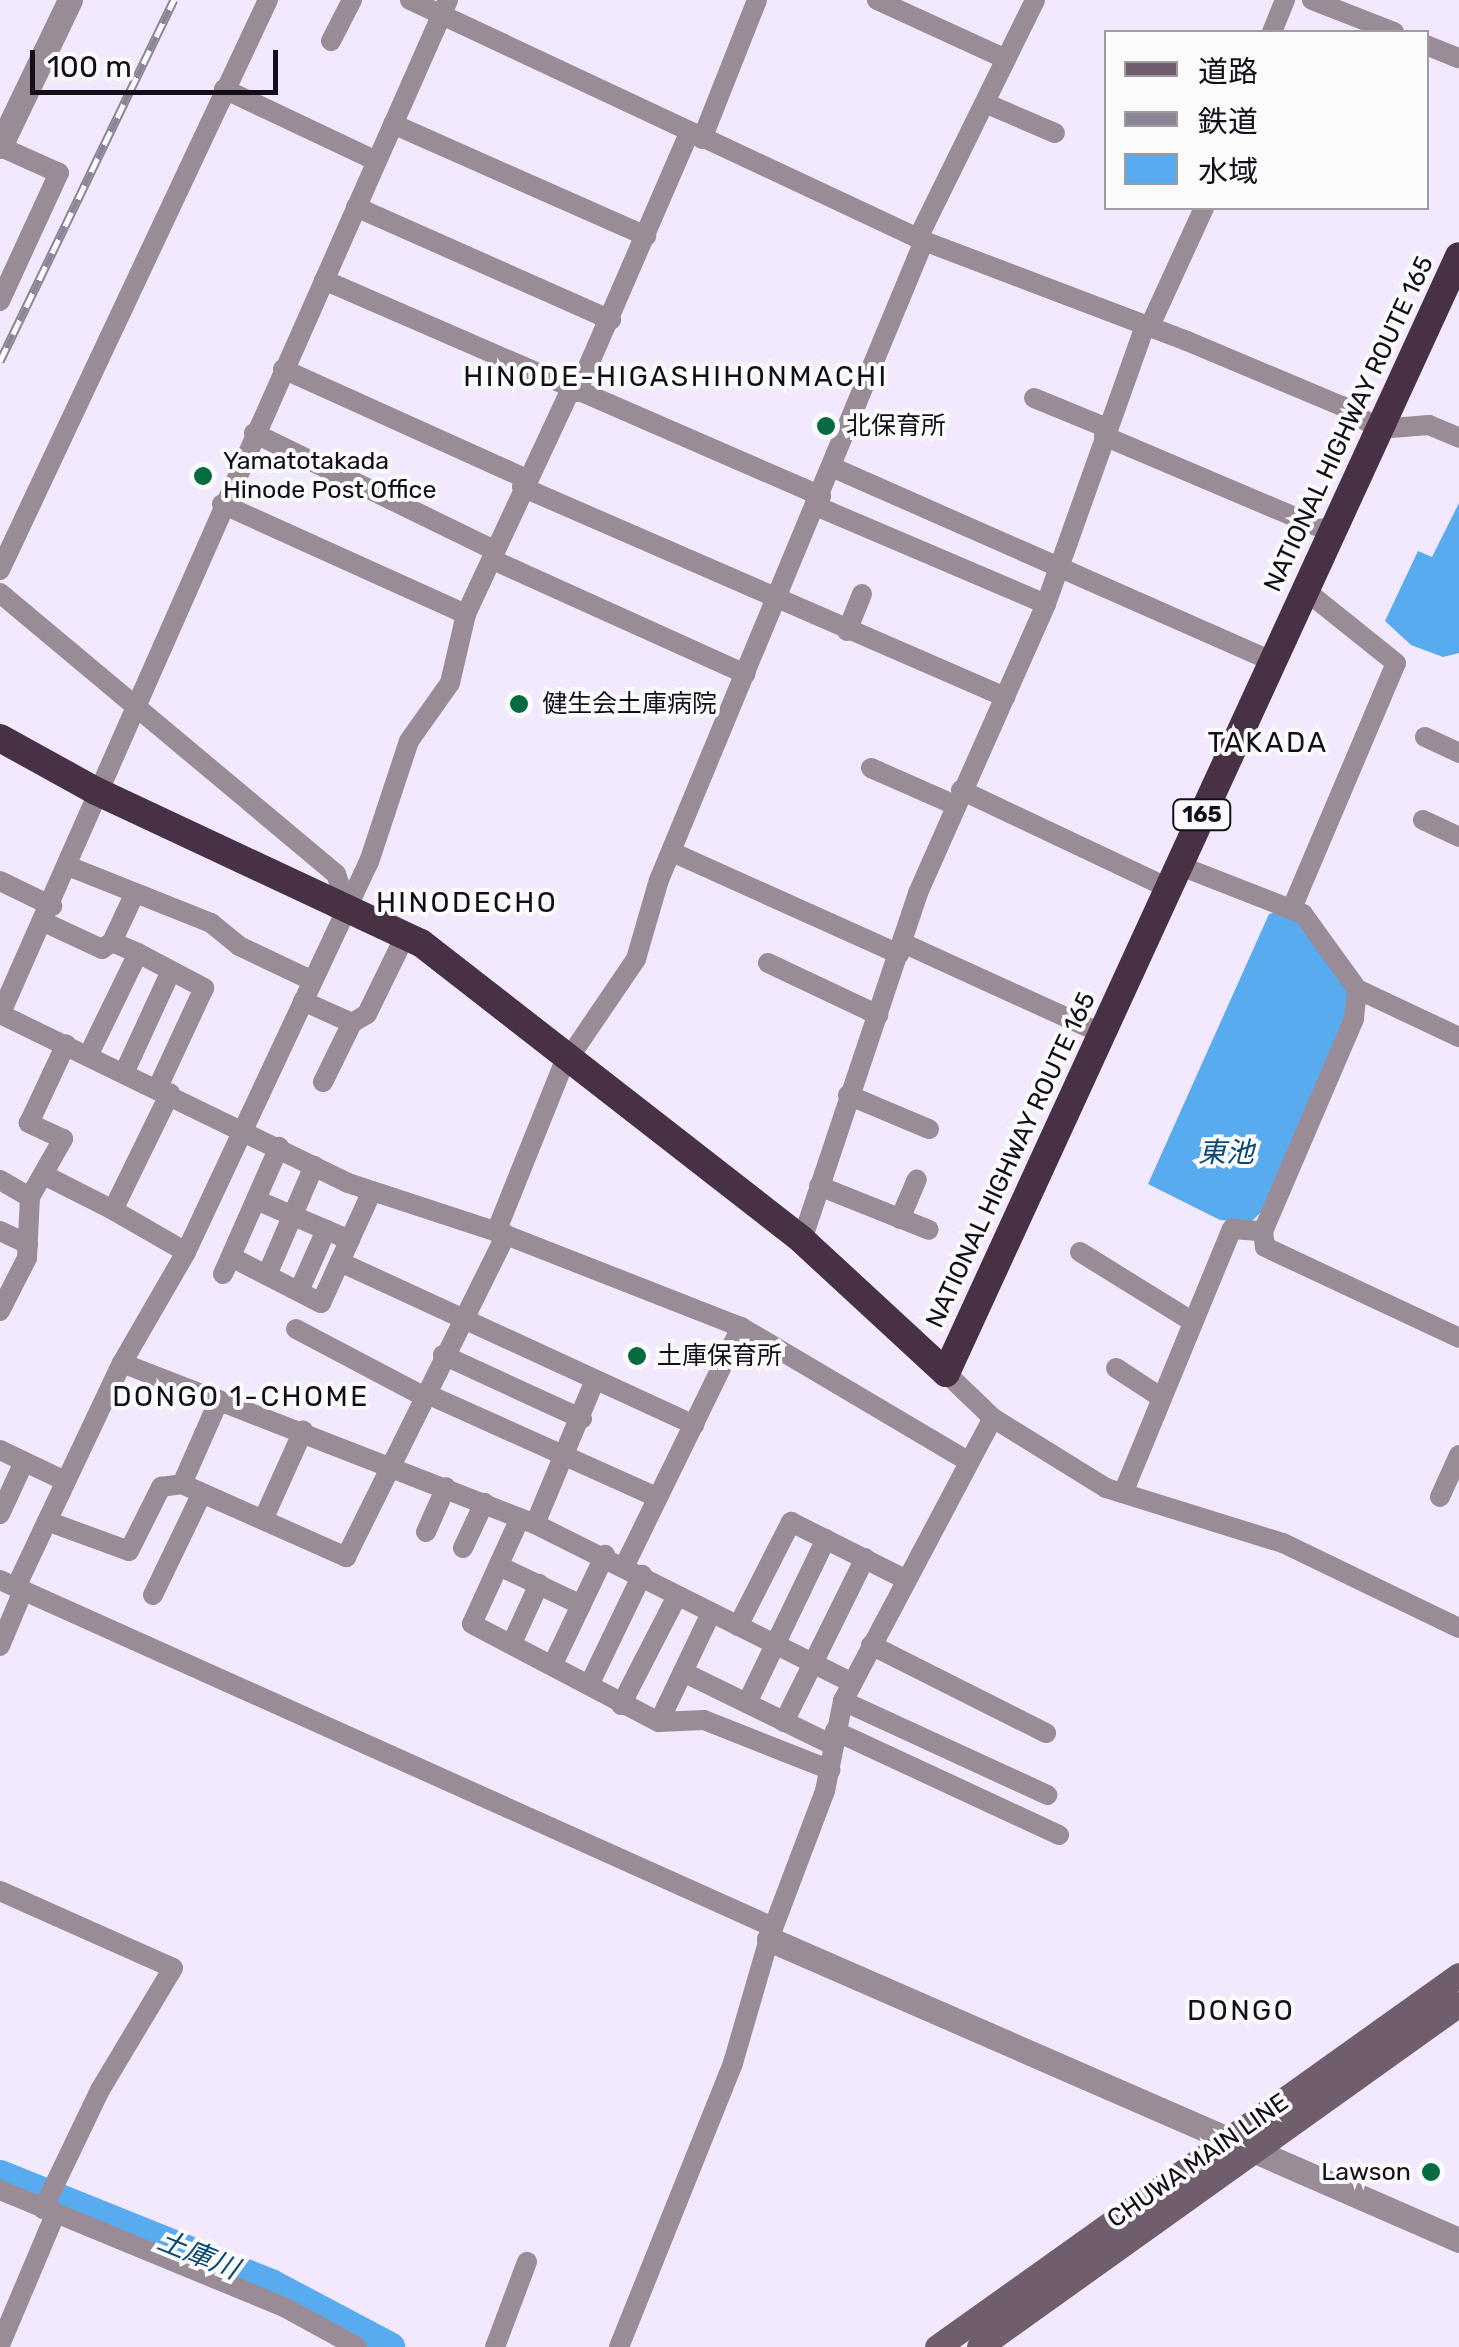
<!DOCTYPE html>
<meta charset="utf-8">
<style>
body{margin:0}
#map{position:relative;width:1459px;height:2347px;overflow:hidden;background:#f2e9fe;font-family:Rubik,"Noto Sans JP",sans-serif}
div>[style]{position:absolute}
.water>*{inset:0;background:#59abef}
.river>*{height:30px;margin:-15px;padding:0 15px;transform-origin:15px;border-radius:15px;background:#59abef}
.minor>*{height:20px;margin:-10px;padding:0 10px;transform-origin:10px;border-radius:10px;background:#9a8c96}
.tertiary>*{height:25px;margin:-12.5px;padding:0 12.5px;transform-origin:12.5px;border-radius:12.5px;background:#9a8c96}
.secondary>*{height:25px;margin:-12.5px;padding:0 12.5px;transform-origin:12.5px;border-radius:12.5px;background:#715e6d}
.trunk>*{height:28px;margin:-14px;padding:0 14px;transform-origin:14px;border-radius:14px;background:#483144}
.rail>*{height:9px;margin-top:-4.5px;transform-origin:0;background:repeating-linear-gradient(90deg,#fbfbfb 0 15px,#8c8595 0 30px);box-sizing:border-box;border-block:2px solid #8c8595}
.dots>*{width:28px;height:28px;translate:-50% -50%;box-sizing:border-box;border:5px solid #fbfbfb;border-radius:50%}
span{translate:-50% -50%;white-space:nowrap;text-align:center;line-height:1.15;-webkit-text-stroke:8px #fbfbfb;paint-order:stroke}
.shield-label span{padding:2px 8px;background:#fbfbfb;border:2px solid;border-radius:8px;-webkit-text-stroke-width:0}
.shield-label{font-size:22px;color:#130e19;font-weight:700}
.street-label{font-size:25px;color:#130e19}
.poi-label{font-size:25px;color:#130e19}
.left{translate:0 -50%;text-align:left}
.right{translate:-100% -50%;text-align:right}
.neighbourhood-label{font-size:28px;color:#130e19;letter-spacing:2.5px}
.water-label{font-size:28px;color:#094975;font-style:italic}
.legend{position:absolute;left:1104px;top:30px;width:325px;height:180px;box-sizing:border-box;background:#fbfbfb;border:2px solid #9e9ca1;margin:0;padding:12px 18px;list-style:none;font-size:30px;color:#130e19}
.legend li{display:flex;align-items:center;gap:20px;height:50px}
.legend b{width:50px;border:2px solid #9e9ca1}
.scale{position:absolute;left:30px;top:50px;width:248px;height:45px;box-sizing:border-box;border:5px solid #130e19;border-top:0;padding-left:12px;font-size:30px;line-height:35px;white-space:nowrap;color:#130e19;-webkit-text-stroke:8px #fbfbfb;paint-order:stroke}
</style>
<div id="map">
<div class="water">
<i style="clip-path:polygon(1459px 503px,1459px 653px,1443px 657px,1411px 645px,1385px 621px,1418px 551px,1432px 557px)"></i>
<i style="clip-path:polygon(1282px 911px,1301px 919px,1349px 990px,1350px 1008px,1268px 1205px,1250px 1223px,1220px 1220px,1148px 1184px,1269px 914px)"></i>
</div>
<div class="river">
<i style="left:0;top:2175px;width:292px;rotate:21.9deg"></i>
<i style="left:271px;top:2284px;width:135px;rotate:27.9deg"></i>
</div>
<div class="minor">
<i style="left:410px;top:0;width:568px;rotate:25.12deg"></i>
<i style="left:924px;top:241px;width:281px;rotate:20.8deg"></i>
<i style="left:1187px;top:341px;width:168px;rotate:22.8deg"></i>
<i style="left:1342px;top:406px;width:44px;rotate:31.9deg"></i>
<i style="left:1379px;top:429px;width:50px;rotate:-4.6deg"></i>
<i style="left:1429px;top:425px;width:33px;rotate:23deg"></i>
<i style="left:877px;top:0;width:142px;rotate:24.6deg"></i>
<i style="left:1312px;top:0;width:88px;rotate:21.3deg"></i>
<i style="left:1272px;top:32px;width:35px;rotate:-68deg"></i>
<i style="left:331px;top:41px;width:46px;rotate:-62.9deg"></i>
<i style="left:1426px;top:45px;width:35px;rotate:22deg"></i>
<i style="left:224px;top:89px;width:168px;rotate:25.3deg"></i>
<i style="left:985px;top:103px;width:76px;rotate:23.2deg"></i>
<i style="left:393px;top:124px;width:277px;rotate:23.9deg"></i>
<i style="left:702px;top:139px;width:149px;rotate:-68.4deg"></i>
<i style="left:356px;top:207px;width:279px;rotate:23.9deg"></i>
<i style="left:918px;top:238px;width:265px;rotate:-63.8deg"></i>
<i style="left:324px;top:280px;width:542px;rotate:23.49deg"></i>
<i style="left:0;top:301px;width:141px;rotate:-65.3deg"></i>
<i style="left:59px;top:173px;width:64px;rotate:-155.9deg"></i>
<i style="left:1149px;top:328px;width:132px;rotate:-65.4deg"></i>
<i style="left:283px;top:369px;width:268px;rotate:24.3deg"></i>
<i style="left:577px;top:392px;width:282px;rotate:-66.6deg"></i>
<i style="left:1034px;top:398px;width:79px;rotate:22.3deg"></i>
<i style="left:254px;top:433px;width:267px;rotate:26deg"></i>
<i style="left:1104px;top:436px;width:248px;rotate:23deg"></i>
<i style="left:834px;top:468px;width:481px;rotate:23.8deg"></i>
<i style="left:522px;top:487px;width:527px;rotate:23.5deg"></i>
<i style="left:222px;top:504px;width:268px;rotate:24.3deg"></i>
<i style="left:816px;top:506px;width:250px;rotate:23.1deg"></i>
<i style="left:493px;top:560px;width:277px;rotate:24.3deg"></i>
<i style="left:0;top:570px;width:630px;rotate:-64.82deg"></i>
<i style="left:0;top:593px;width:438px;rotate:39.9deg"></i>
<i style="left:336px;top:874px;width:31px;rotate:71deg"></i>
<i style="left:847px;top:631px;width:40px;rotate:-68deg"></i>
<i style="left:1425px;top:737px;width:38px;rotate:25deg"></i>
<i style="left:871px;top:768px;width:92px;rotate:23.8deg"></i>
<i style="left:961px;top:790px;width:229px;rotate:25.3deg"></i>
<i style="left:1423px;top:820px;width:40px;rotate:25deg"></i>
<i style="left:672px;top:852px;width:249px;rotate:24.2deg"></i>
<i style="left:1178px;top:865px;width:134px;rotate:21.4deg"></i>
<i style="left:1303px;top:914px;width:92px;rotate:54.2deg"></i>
<i style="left:1357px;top:989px;width:30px;rotate:96deg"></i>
<i style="left:1354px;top:1019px;width:231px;rotate:113.2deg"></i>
<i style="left:1263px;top:1231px;width:16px;rotate:83deg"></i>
<i style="left:1265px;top:1247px;width:214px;rotate:25.1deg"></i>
<i style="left:68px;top:866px;width:154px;rotate:21.7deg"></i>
<i style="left:211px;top:923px;width:36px;rotate:39deg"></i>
<i style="left:239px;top:946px;width:80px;rotate:25.3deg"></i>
<i style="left:0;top:881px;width:58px;rotate:25.7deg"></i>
<i style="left:1292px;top:908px;width:266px;rotate:-67deg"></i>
<i style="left:1396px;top:663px;width:115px;rotate:-141.3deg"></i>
<i style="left:44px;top:922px;width:64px;rotate:25deg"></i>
<i style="left:102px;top:949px;width:12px;rotate:-35deg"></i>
<i style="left:112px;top:942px;width:28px;rotate:23deg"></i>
<i style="left:112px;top:942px;width:50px;rotate:-65deg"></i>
<i style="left:903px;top:943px;width:220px;rotate:24.5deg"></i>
<i style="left:768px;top:963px;width:122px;rotate:25.3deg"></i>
<i style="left:1357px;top:989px;width:113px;rotate:25.2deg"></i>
<i style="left:303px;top:1001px;width:54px;rotate:24.2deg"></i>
<i style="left:352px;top:1023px;width:17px;rotate:-31deg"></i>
<i style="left:367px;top:1014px;width:89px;rotate:-64deg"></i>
<i style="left:0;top:1014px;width:387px;rotate:25.9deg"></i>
<i style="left:348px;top:1183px;width:166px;rotate:18.2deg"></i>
<i style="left:506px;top:1235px;width:252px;rotate:21.4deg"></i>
<i style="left:741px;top:1327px;width:264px;rotate:30.6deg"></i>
<i style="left:0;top:1015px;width:1109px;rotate:-66.18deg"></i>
<i style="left:89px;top:1054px;width:112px;rotate:-64.1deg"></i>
<i style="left:138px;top:953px;width:75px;rotate:27.9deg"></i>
<i style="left:204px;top:988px;width:109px;rotate:114.9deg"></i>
<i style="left:125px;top:1071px;width:108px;rotate:-65.3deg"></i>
<i style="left:323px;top:1082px;width:66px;rotate:-63.8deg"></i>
<i style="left:848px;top:1095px;width:88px;rotate:22.8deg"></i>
<i style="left:46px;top:1176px;width:75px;rotate:26.9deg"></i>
<i style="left:113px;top:1210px;width:130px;rotate:-64deg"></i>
<i style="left:0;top:1180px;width:34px;rotate:30deg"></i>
<i style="left:819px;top:1186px;width:118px;rotate:21.8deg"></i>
<i style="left:256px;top:1200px;width:102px;rotate:23.1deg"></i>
<i style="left:113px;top:1210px;width:84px;rotate:29.9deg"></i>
<i style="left:900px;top:1219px;width:43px;rotate:-67deg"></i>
<i style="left:0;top:1231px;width:31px;rotate:25deg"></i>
<i style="left:496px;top:1232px;width:177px;rotate:-68.1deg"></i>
<i style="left:562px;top:1068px;width:132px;rotate:-55.8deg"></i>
<i style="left:636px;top:959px;width:82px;rotate:-73.8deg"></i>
<i style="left:659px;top:880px;width:692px;rotate:-67.48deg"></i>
<i style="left:802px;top:1240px;width:366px;rotate:-71.5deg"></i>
<i style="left:918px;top:893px;width:316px;rotate:-66.1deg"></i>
<i style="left:1046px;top:604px;width:295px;rotate:-70.4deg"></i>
<i style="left:1080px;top:1252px;width:133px;rotate:31.8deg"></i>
<i style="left:231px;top:1257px;width:101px;rotate:27.1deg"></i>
<i style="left:321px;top:1303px;width:123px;rotate:-65.5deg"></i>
<i style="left:340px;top:1262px;width:390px;rotate:24.7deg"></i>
<i style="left:223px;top:1274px;width:139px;rotate:-66.2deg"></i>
<i style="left:267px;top:1275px;width:119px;rotate:-66.7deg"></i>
<i style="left:299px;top:1291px;width:67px;rotate:-66.1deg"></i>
<i style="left:0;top:1311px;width:59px;rotate:-63deg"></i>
<i style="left:27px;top:1258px;width:61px;rotate:-87.2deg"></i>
<i style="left:30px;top:1197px;width:67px;rotate:-60.4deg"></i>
<i style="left:63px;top:1139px;width:38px;rotate:-155deg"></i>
<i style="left:29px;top:1123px;width:87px;rotate:-64.9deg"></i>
<i style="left:296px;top:1329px;width:146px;rotate:27.8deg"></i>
<i style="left:443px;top:1355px;width:153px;rotate:24.7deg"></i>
<i style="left:122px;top:1363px;width:443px;rotate:21.3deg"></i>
<i style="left:535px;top:1524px;width:355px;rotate:26.6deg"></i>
<i style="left:1116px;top:1368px;width:55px;rotate:33.1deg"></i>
<i style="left:946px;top:1373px;width:65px;rotate:43.8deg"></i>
<i style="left:993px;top:1418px;width:133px;rotate:31.8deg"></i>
<i style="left:1106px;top:1488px;width:185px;rotate:17.3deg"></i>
<i style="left:1283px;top:1543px;width:195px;rotate:25.8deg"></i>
<i style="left:427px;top:1394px;width:253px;rotate:24.2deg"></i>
<i style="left:0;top:1450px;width:72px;rotate:25.5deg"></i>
<i style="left:182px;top:1484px;width:92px;rotate:-66.2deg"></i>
<i style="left:1123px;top:1493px;width:286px;rotate:-67.6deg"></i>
<i style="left:1232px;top:1229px;width:31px;rotate:4deg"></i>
<i style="left:1440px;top:1497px;width:46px;rotate:-65.7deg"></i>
<i style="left:0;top:1514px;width:57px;rotate:-65.2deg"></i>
<i style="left:520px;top:1518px;width:116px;rotate:114.4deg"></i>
<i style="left:472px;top:1624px;width:211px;rotate:27.7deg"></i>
<i style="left:659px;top:1722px;width:45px;rotate:-2.5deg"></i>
<i style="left:704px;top:1720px;width:136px;rotate:21.6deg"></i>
<i style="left:263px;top:1520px;width:98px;rotate:-65.8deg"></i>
<i style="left:47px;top:1521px;width:87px;rotate:20.1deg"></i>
<i style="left:129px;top:1551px;width:72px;rotate:-63.4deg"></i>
<i style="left:161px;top:1487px;width:21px;rotate:-8deg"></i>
<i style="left:182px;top:1484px;width:180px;rotate:24deg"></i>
<i style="left:346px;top:1557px;width:360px;rotate:-63.6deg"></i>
<i style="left:535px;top:1524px;width:156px;rotate:-67.4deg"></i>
<i style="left:426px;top:1532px;width:49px;rotate:-66deg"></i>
<i style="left:463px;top:1548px;width:50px;rotate:-65deg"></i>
<i style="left:625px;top:1565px;width:265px;rotate:-64deg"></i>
<i style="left:499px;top:1566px;width:91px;rotate:25.4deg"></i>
<i style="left:0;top:1580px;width:847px;rotate:24.18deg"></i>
<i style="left:16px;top:1587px;width:248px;rotate:-64.7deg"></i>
<i style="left:122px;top:1363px;width:128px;rotate:-60deg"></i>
<i style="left:186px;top:1252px;width:431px;rotate:-64.9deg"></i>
<i style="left:369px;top:862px;width:127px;rotate:-71.7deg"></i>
<i style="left:409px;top:741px;width:71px;rotate:-54.7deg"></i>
<i style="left:450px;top:683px;width:71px;rotate:-76.9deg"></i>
<i style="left:466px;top:614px;width:248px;rotate:-65deg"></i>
<i style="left:153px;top:1595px;width:113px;rotate:-64.3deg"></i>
<i style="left:738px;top:1626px;width:117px;rotate:-63deg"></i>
<i style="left:791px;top:1522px;width:127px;rotate:26.6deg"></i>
<i style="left:512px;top:1643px;width:65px;rotate:-65.4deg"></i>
<i style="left:871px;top:1645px;width:196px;rotate:26.7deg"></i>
<i style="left:0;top:1646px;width:60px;rotate:-67.3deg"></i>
<i style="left:553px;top:1664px;width:121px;rotate:-64.5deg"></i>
<i style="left:683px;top:1672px;width:167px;rotate:26deg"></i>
<i style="left:591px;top:1681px;width:118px;rotate:-64.3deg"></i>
<i style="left:843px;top:1701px;width:225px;rotate:24.7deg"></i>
<i style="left:747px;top:1703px;width:182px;rotate:-64.3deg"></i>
<i style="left:621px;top:1705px;width:123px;rotate:-62.8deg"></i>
<i style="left:659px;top:1722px;width:121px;rotate:-64.5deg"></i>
<i style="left:784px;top:1722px;width:183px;rotate:-63.7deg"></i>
<i style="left:835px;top:1731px;width:247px;rotate:24.9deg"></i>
<i style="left:0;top:1891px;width:189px;rotate:24deg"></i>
<i style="left:173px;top:1968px;width:142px;rotate:120.9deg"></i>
<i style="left:100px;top:2090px;width:132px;rotate:115.6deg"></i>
<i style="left:0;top:2190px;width:307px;rotate:22.4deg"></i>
<i style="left:284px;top:2307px;width:83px;rotate:28.7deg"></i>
<i style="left:0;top:2345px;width:141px;rotate:-67.1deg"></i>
<i style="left:495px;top:2347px;width:91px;rotate:-69.4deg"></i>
<i style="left:619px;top:2347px;width:306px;rotate:-68.1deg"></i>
<i style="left:733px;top:2063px;width:129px;rotate:-73.8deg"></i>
<i style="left:769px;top:1939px;width:158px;rotate:-69.3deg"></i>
<i style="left:825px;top:1791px;width:92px;rotate:-78.7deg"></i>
<i style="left:843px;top:1701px;width:320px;rotate:-62.1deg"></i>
</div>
<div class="tertiary">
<i style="left:0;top:146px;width:162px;rotate:-64.4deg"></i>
<i style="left:769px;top:1939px;width:753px;rotate:23.57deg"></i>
</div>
<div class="secondary">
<i style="left:937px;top:2347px;width:641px;rotate:-35.48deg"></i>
<i style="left:979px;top:2347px;width:590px;rotate:-35.55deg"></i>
</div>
<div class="trunk">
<i style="left:0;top:738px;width:110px;rotate:28.9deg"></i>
<i style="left:96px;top:791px;width:359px;rotate:25.1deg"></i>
<i style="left:421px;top:943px;width:483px;rotate:37.9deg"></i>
<i style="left:802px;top:1240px;width:196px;rotate:42.7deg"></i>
<i style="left:946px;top:1373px;width:1229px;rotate:-65.33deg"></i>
</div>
<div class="rail">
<i style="left:0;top:361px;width:401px;rotate:-64.3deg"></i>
</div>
<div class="dots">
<i style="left:826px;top:426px;background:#066b41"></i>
<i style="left:203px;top:476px;background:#066b41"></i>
<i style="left:519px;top:704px;background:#066b41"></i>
<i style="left:637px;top:1356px;background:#066b41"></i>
<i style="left:1431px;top:2172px;background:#066b41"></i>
</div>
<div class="shield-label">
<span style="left:1202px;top:815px">165</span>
</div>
<div class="street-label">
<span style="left:1349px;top:424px;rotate:-65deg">NATIONAL HIGHWAY ROUTE 165</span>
<span style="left:1011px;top:1160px;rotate:-65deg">NATIONAL HIGHWAY ROUTE 165</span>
<span style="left:1198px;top:2161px;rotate:-35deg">CHUWA MAIN LINE</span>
</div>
<div class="poi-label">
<span class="left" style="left:846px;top:426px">北保育所</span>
<span class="left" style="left:223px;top:476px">Yamatotakada<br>Hinode Post Office</span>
<span class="left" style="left:542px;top:704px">健生会土庫病院</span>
<span class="left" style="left:657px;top:1356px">土庫保育所</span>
<span class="right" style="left:1411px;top:2172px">Lawson</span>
</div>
<div class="neighbourhood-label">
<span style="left:676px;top:377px">HINODE-HIGASHIHONMACHI</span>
<span style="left:1268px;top:743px">TAKADA</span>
<span style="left:467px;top:903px">HINODECHO</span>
<span style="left:241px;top:1397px">DONGO 1-CHOME</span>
<span style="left:1241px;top:2011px">DONGO</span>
</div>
<div class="water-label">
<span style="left:1226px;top:1153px">東池</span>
<span style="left:198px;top:2255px;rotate:22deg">土庫川</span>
</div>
<ul class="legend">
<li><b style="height:12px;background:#715e6d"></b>道路</li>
<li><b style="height:12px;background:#8c8595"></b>鉄道</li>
<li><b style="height:28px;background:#59abef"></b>水域</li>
</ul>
<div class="scale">100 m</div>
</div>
